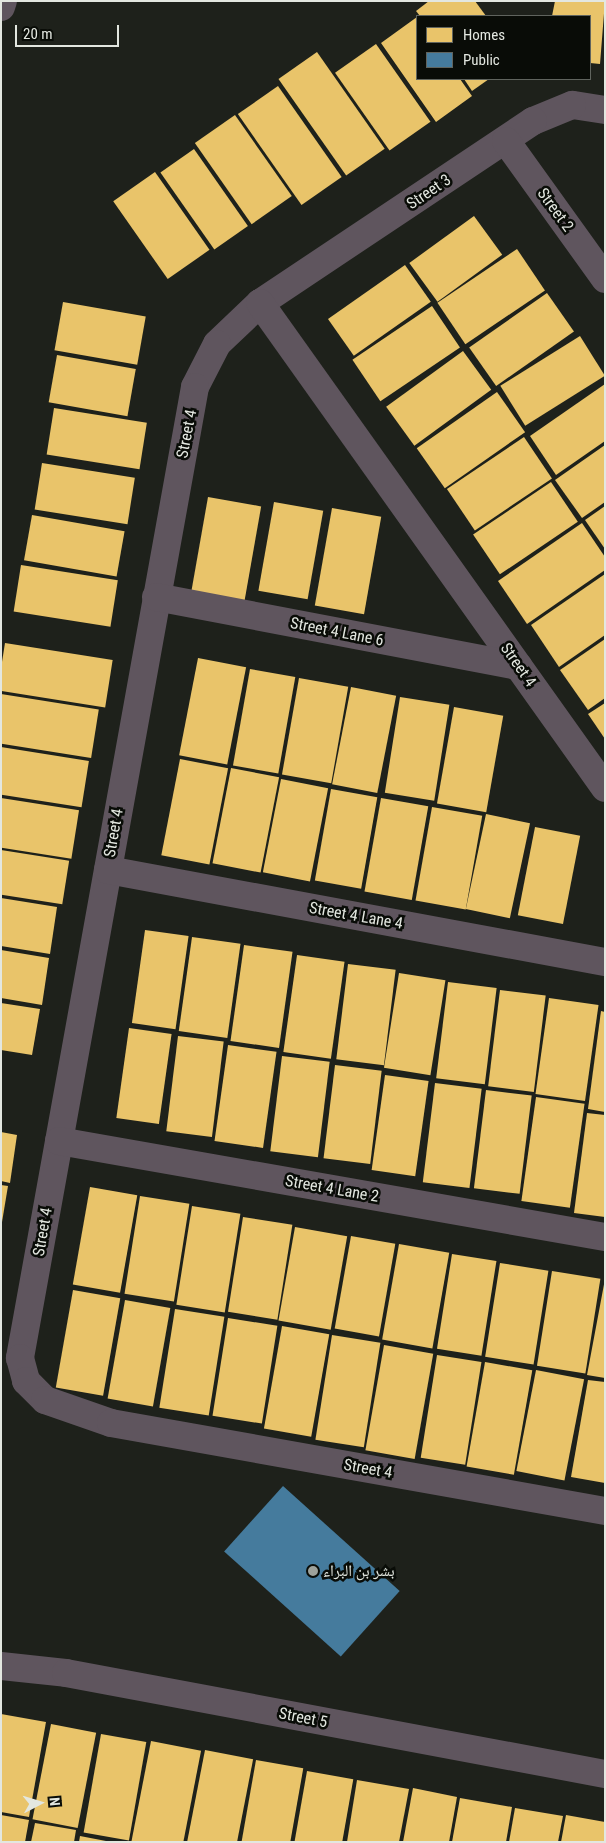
<!DOCTYPE html>
<meta charset="utf-8">
<style>
body{margin:0}
#map{position:relative;width:606px;height:1843px;overflow:hidden;background:#1e211b;font-family:"Roboto Condensed","Noto Naskh Arabic",sans-serif}
div>[style]{position:absolute}
.homes>*{inset:0;background:#e9c46a;transform-origin:0 0}
.public>*{inset:0;background:#457b9d;transform-origin:0 0}
.street>*{height:28px;margin:-14px;padding:0 14px;transform-origin:14px;border-radius:14px;background:#5f555e}
.dots>*{width:14px;height:14px;translate:-50% -50%;box-sizing:border-box;border:2px solid #090c07;border-radius:50%}
span{translate:-50% -50%;white-space:nowrap;text-align:center;line-height:1.15;-webkit-text-stroke:5px #090c07;paint-order:stroke}
.street-label{font-size:16px;color:#e3e7e0}
.poi-label{font-size:16px;color:#e3e7e0}
.left{translate:0 -50%;text-align:left}
.frame{position:absolute;inset:0;border:2px solid #e3e7e0;pointer-events:none}
.legend{position:absolute;left:416px;top:15px;width:175px;height:65px;box-sizing:border-box;background:#090c07;border:1px solid #60645e;margin:0;padding:6px 9px;list-style:none;font-size:15px;color:#e3e7e0}
.legend li{display:flex;align-items:center;gap:10px;height:25px}
.legend b{width:25px;border:1px solid #60645e}
.north{position:absolute;left:15px;top:1778px;width:50px;height:50px;-webkit-text-stroke:4px #090c07;paint-order:stroke;rotate:85deg;font-size:14px;font-weight:700;line-height:20px;text-align:center;color:#e3e7e0}
.north::after{content:'';display:block;margin:auto;width:18px;height:22px;background:#e3e7e0;clip-path:polygon(50% 0,100% 100%,50% 72%,0 100%)}
.scale{position:absolute;left:15px;top:25px;width:104px;height:22px;box-sizing:border-box;border:2px solid #e3e7e0;border-top:0;padding-left:6px;font-size:15px;line-height:18px;white-space:nowrap;color:#e3e7e0;-webkit-text-stroke:4px #090c07;paint-order:stroke}
</style>
<div id="map">
<div class="homes">
<i style="clip-path:polygon(429px 1px,475px 1px,486px 16px,420px 16px,416px 11px)"></i>
<i style="clip-path:polygon(555px 1px,605px 1px,600px 64px,590px 63px,590px 16px,552px 16px)"></i>
<i style="clip-path:polygon(417px 17px,417px 79px,460px 79px,472px 96px,436px 122px,381px 43px)"></i>
<i style="left:376px;top:44px;width:95px;height:50px;rotate:55deg"></i>
<i style="left:317px;top:52px;width:118px;height:47px;rotate:55deg"></i>
<i style="clip-path:polygon(464px 79px,489px 79px,472px 91px)"></i>
<i style="left:278px;top:86px;width:111px;height:49px;rotate:55deg"></i>
<i style="left:235px;top:115px;width:99px;height:49px;rotate:55deg"></i>
<i style="left:194px;top:149px;width:94px;height:41px;rotate:55deg"></i>
<i style="left:155px;top:172px;width:95px;height:51px;rotate:55deg"></i>
<i style="left:474px;top:216px;width:48px;height:80px;rotate:54deg"></i>
<i style="left:517px;top:249px;width:50px;height:96px;rotate:56deg"></i>
<i style="left:405px;top:265px;width:45px;height:94px;rotate:55deg"></i>
<i style="left:547px;top:293px;width:47px;height:95px;rotate:55deg"></i>
<i style="left:63px;top:302px;width:84px;height:49px;rotate:10deg"></i>
<i style="left:432px;top:306px;width:50px;height:96px;rotate:56deg"></i>
<i style="left:580px;top:336px;width:47px;height:94px;rotate:58deg"></i>
<i style="left:463px;top:351px;width:48px;height:95px;rotate:54deg"></i>
<i style="left:57px;top:355px;width:80px;height:48px;rotate:10deg"></i>
<i style="clip-path:polygon(605px 384px,605px 441px,556px 475px,530px 436px)"></i>
<i style="left:497px;top:392px;width:49px;height:98px;rotate:55deg"></i>
<i style="left:54px;top:408px;width:94px;height:47px;rotate:9deg"></i>
<i style="left:524px;top:437px;width:50px;height:93px;rotate:56deg"></i>
<i style="clip-path:polygon(605px 445px,605px 502px,582px 518px,555px 480px)"></i>
<i style="left:42px;top:463px;width:94px;height:47px;rotate:9deg"></i>
<i style="left:551px;top:482px;width:48px;height:94px;rotate:56deg"></i>
<i style="left:208px;top:497px;width:54px;height:96px;rotate:10deg"></i>
<i style="left:274px;top:502px;width:50px;height:90px;rotate:10deg"></i>
<i style="clip-path:polygon(605px 506px,605px 549px,585px 520px)"></i>
<i style="left:332px;top:508px;width:50px;height:99px;rotate:10deg"></i>
<i style="left:32px;top:515px;width:94px;height:46px;rotate:10deg"></i>
<i style="clip-path:polygon(582px 523px,605px 557px,605px 570px,527px 624px,498px 581px)"></i>
<i style="left:21px;top:565px;width:98px;height:47px;rotate:9deg"></i>
<i style="clip-path:polygon(605px 574px,605px 635px,559px 667px,531px 625px)"></i>
<i style="clip-path:polygon(605px 639px,605px 698px,588px 710px,560px 670px)"></i>
<i style="left:5px;top:643px;width:109px;height:48px;rotate:9deg"></i>
<i style="left:198px;top:658px;width:49px;height:99px;rotate:11deg"></i>
<i style="left:250px;top:669px;width:46px;height:98px;rotate:10deg"></i>
<i style="left:299px;top:678px;width:50px;height:98px;rotate:10deg"></i>
<i style="left:351px;top:687px;width:46px;height:99px;rotate:11deg"></i>
<i style="left:1px;top:694px;width:99px;height:49px;rotate:9deg"></i>
<i style="left:400px;top:697px;width:50px;height:97px;rotate:9deg"></i>
<i style="clip-path:polygon(605px 703px,605px 739px,588px 714px)"></i>
<i style="left:454px;top:707px;width:50px;height:98px;rotate:10deg"></i>
<i style="left:1px;top:747px;width:89px;height:47px;rotate:9deg"></i>
<i style="left:180px;top:759px;width:49px;height:98px;rotate:11deg"></i>
<i style="left:231px;top:768px;width:49px;height:97px;rotate:11deg"></i>
<i style="left:281px;top:779px;width:48px;height:95px;rotate:11deg"></i>
<i style="left:331px;top:789px;width:47px;height:93px;rotate:10deg"></i>
<i style="left:1px;top:798px;width:79px;height:49px;rotate:9deg"></i>
<i style="left:381px;top:798px;width:48px;height:95px;rotate:10deg"></i>
<i style="left:432px;top:807px;width:51px;height:95px;rotate:10deg"></i>
<i style="left:486px;top:814px;width:45px;height:97px;rotate:12deg"></i>
<i style="left:535px;top:827px;width:46px;height:90px;rotate:11deg"></i>
<i style="left:1px;top:850px;width:69px;height:44px;rotate:9deg"></i>
<i style="clip-path:polygon(1px 898px,57px 907px,50px 954px,1px 946px)"></i>
<i style="left:145px;top:930px;width:44px;height:94px;rotate:8deg"></i>
<i style="left:192px;top:937px;width:49px;height:95px;rotate:8deg"></i>
<i style="left:244px;top:945px;width:49px;height:97px;rotate:8deg"></i>
<i style="clip-path:polygon(1px 950px,49px 958px,42px 1005px,1px 998px)"></i>
<i style="left:297px;top:955px;width:48px;height:98px;rotate:8deg"></i>
<i style="left:348px;top:964px;width:48px;height:96px;rotate:7deg"></i>
<i style="left:399px;top:973px;width:47px;height:96px;rotate:9deg"></i>
<i style="left:448px;top:982px;width:49px;height:97px;rotate:7deg"></i>
<i style="left:500px;top:990px;width:46px;height:97px;rotate:7deg"></i>
<i style="left:549px;top:998px;width:50px;height:97px;rotate:8deg"></i>
<i style="clip-path:polygon(1px 1003px,40px 1009px,32px 1055px,1px 1050px)"></i>
<i style="clip-path:polygon(601px 1011px,605px 1012px,605px 1112px,588px 1109px)"></i>
<i style="left:129px;top:1028px;width:43px;height:91px;rotate:8deg"></i>
<i style="left:178px;top:1036px;width:46px;height:96px;rotate:7deg"></i>
<i style="left:228px;top:1045px;width:49px;height:97px;rotate:8deg"></i>
<i style="left:282px;top:1056px;width:48px;height:96px;rotate:7deg"></i>
<i style="left:335px;top:1065px;width:47px;height:94px;rotate:7deg"></i>
<i style="left:385px;top:1075px;width:44px;height:96px;rotate:8deg"></i>
<i style="left:435px;top:1083px;width:47px;height:100px;rotate:7deg"></i>
<i style="left:486px;top:1090px;width:46px;height:99px;rotate:7deg"></i>
<i style="left:536px;top:1097px;width:49px;height:105px;rotate:8deg"></i>
<i style="clip-path:polygon(587px 1113px,605px 1115px,605px 1217px,574px 1213px)"></i>
<i style="clip-path:polygon(1px 1132px,17px 1135px,10px 1183px,1px 1181px)"></i>
<i style="clip-path:polygon(1px 1185px,8px 1186px,2px 1222px,1px 1222px)"></i>
<i style="left:90px;top:1187px;width:48px;height:99px;rotate:10deg"></i>
<i style="left:140px;top:1196px;width:50px;height:99px;rotate:9deg"></i>
<i style="left:192px;top:1206px;width:49px;height:100px;rotate:9deg"></i>
<i style="left:243px;top:1217px;width:50px;height:96px;rotate:9deg"></i>
<i style="left:295px;top:1227px;width:53px;height:95px;rotate:10deg"></i>
<i style="left:351px;top:1236px;width:45px;height:94px;rotate:10deg"></i>
<i style="left:399px;top:1244px;width:51px;height:97px;rotate:10deg"></i>
<i style="left:452px;top:1254px;width:45px;height:96px;rotate:9deg"></i>
<i style="left:500px;top:1263px;width:49px;height:95px;rotate:9deg"></i>
<i style="left:552px;top:1271px;width:49px;height:96px;rotate:9deg"></i>
<i style="clip-path:polygon(605px 1279px,605px 1378px,587px 1375px)"></i>
<i style="left:73px;top:1290px;width:48px;height:99px;rotate:10deg"></i>
<i style="left:125px;top:1300px;width:46px;height:100px;rotate:10deg"></i>
<i style="left:175px;top:1309px;width:50px;height:100px;rotate:9deg"></i>
<i style="left:228px;top:1318px;width:50px;height:99px;rotate:9deg"></i>
<i style="left:282px;top:1326px;width:48px;height:104px;rotate:10deg"></i>
<i style="left:332px;top:1335px;width:49px;height:106px;rotate:9deg"></i>
<i style="left:384px;top:1345px;width:50px;height:107px;rotate:10deg"></i>
<i style="left:437px;top:1355px;width:45px;height:104px;rotate:9deg"></i>
<i style="left:485px;top:1362px;width:48px;height:106px;rotate:10deg"></i>
<i style="left:536px;top:1370px;width:49px;height:103px;rotate:11deg"></i>
<i style="clip-path:polygon(588px 1380px,605px 1382px,605px 1483px,571px 1477px)"></i>
<i style="clip-path:polygon(1px 1714px,46px 1722px,29px 1817px,1px 1812px)"></i>
<i style="left:51px;top:1724px;width:46px;height:97px;rotate:11deg"></i>
<i style="left:101px;top:1734px;width:46px;height:100px;rotate:10deg"></i>
<i style="left:151px;top:1741px;width:51px;height:103px;rotate:11deg"></i>
<i style="left:205px;top:1750px;width:49px;height:94px;rotate:11deg"></i>
<i style="left:256px;top:1760px;width:48px;height:83px;rotate:10deg"></i>
<i style="left:307px;top:1771px;width:47px;height:72px;rotate:10deg"></i>
<i style="clip-path:polygon(357px 1780px,409px 1789px,399px 1842px,347px 1842px)"></i>
<i style="clip-path:polygon(413px 1788px,457px 1797px,449px 1842px,403px 1842px)"></i>
<i style="clip-path:polygon(460px 1798px,512px 1807px,506px 1842px,452px 1842px)"></i>
<i style="clip-path:polygon(515px 1808px,563px 1816px,558px 1842px,509px 1842px)"></i>
<i style="clip-path:polygon(1px 1815px,29px 1820px,25px 1842px,1px 1842px)"></i>
<i style="clip-path:polygon(566px 1815px,605px 1822px,605px 1842px,561px 1842px)"></i>
<i style="clip-path:polygon(35px 1823px,76px 1830px,74px 1842px,31px 1842px)"></i>
<i style="clip-path:polygon(80px 1836px,106px 1841px,106px 1842px,79px 1842px)"></i>
</div>
<div class="public">
<i style="left:283px;top:1486px;width:157px;height:88px;rotate:42deg"></i>
</div>
<div class="street">
<i style="left:1px;top:7px;width:6px;rotate:-72deg"></i>
<i style="left:605px;top:110px;width:33px;rotate:-171deg"></i>
<i style="left:572px;top:105px;width:42px;rotate:157.7deg"></i>
<i style="left:533px;top:121px;width:328px;rotate:146.3deg"></i>
<i style="left:260px;top:303px;width:59px;rotate:136.4deg"></i>
<i style="left:217px;top:344px;width:48px;rotate:117.1deg"></i>
<i style="left:195px;top:387px;width:987px;rotate:100.22deg"></i>
<i style="left:20px;top:1358px;width:24px;rotate:75deg"></i>
<i style="left:26px;top:1381px;width:27px;rotate:45deg"></i>
<i style="left:45px;top:1400px;width:70px;rotate:19.2deg"></i>
<i style="left:111px;top:1423px;width:502px;rotate:10.1deg"></i>
<i style="left:506px;top:141px;width:170px;rotate:54.3deg"></i>
<i style="left:260px;top:303px;width:595px;rotate:54.57deg"></i>
<i style="left:156px;top:597px;width:369px;rotate:10.8deg"></i>
<i style="left:108px;top:870px;width:505px;rotate:10.49deg"></i>
<i style="left:59px;top:1141px;width:554px;rotate:9.97deg"></i>
<i style="left:1px;top:1666px;width:65px;rotate:6.1deg"></i>
<i style="left:66px;top:1673px;width:548px;rotate:10.61deg"></i>
</div>
<div class="dots">
<i style="left:313px;top:1571px;background:#9ea29b"></i>
</div>
<div class="street-label">
<span style="left:429px;top:192px;rotate:-34deg">Street 3</span>
<span style="left:555px;top:210px;rotate:54deg">Street 2</span>
<span style="left:187px;top:434px;rotate:-79deg">Street 4</span>
<span style="left:337px;top:632px;rotate:11deg">Street 4 Lane 6</span>
<span style="left:518px;top:665px;rotate:55deg">Street 4</span>
<span style="left:114px;top:833px;rotate:-80deg">Street 4</span>
<span style="left:356px;top:916px;rotate:10deg">Street 4 Lane 4</span>
<span style="left:332px;top:1189px;rotate:10deg">Street 4 Lane 2</span>
<span style="left:43px;top:1232px;rotate:-80deg">Street 4</span>
<span style="left:368px;top:1469px;rotate:10deg">Street 4</span>
<span style="left:303px;top:1718px;rotate:11deg">Street 5</span>
</div>
<div class="poi-label">
<span class="left" style="left:323px;top:1571px">بشر بن البراء</span>
</div>
<div class="frame"></div>
<ul class="legend">
<li><b style="height:14px;background:#e9c46a"></b>Homes</li>
<li><b style="height:14px;background:#457b9d"></b>Public</li>
</ul>
<div class="north">N</div>
<div class="scale">20 m</div>
</div>
